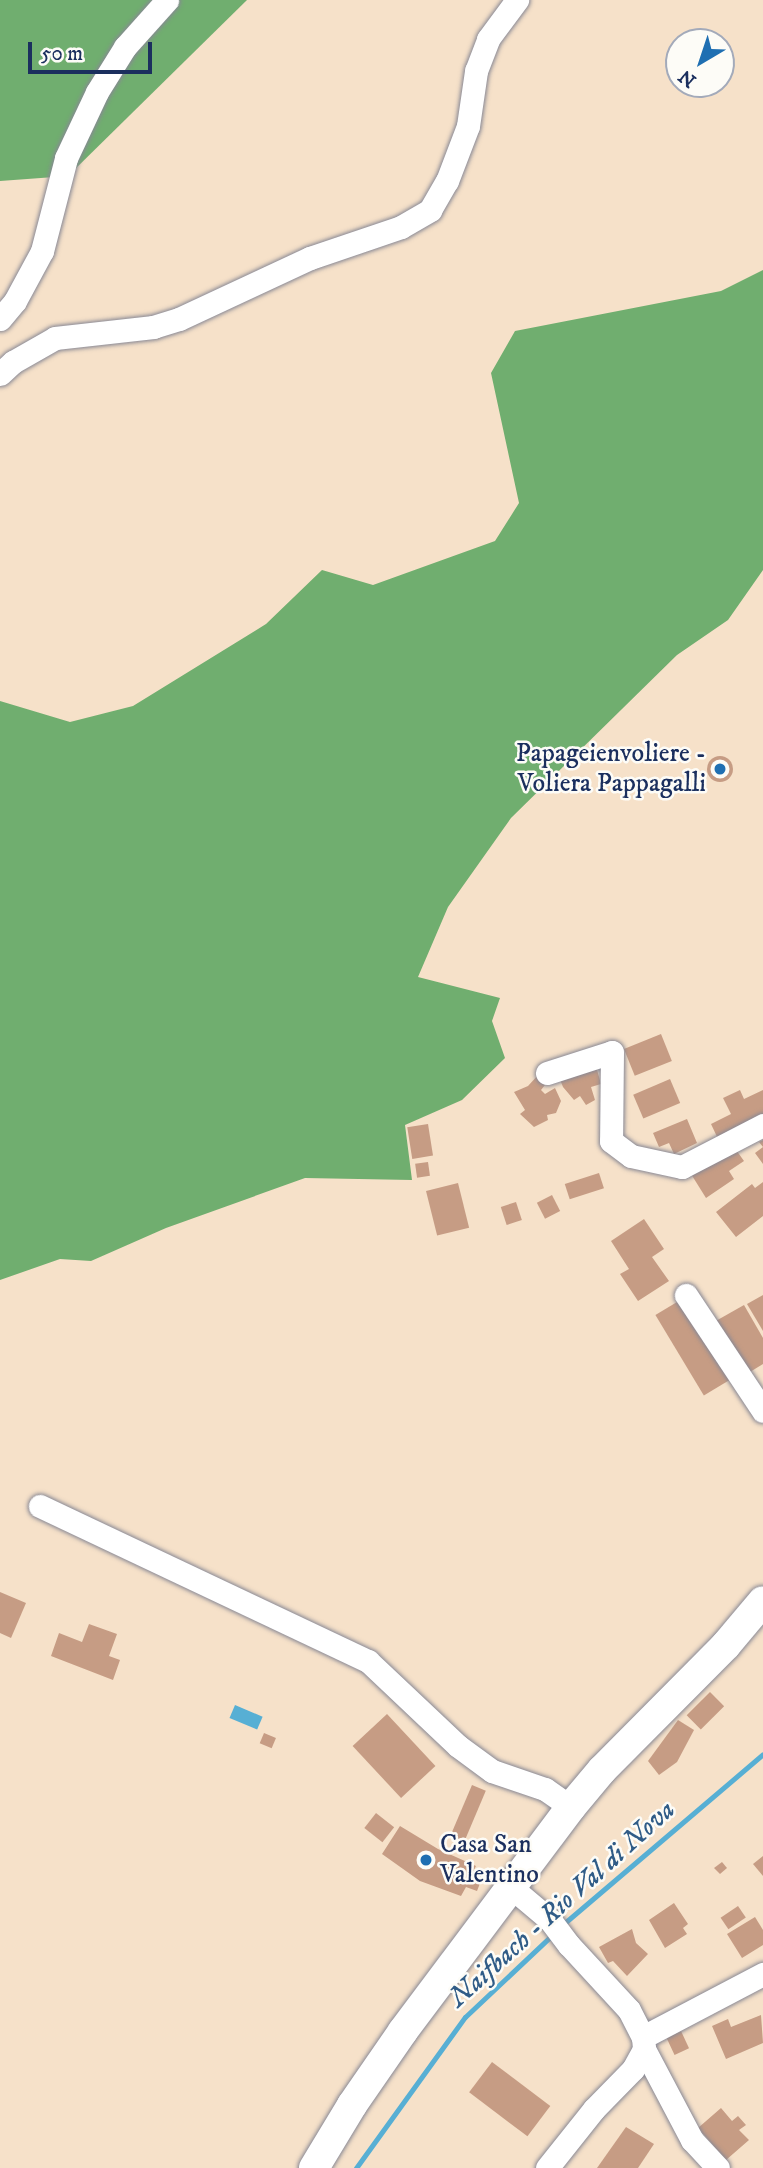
<!DOCTYPE html>
<style>
body{margin:0}
#map{position:relative;width:763px;height:2168px;overflow:hidden;background:#f6e1c9;font-family:"IM FELL DW Pica",serif}
div>[style]{position:absolute}
.forest>*{inset:0;background:#70ae6f}
.water>*{inset:0;background:#57afd4;transform-origin:0 0}
.stream>*{height:5px;margin:-2.5px;padding:0 2.5px;transform-origin:2.5px;border-radius:2.5px;background:#57afd4}
.building>*{inset:0;background:#c69c84;transform-origin:0 0}
.round{border-radius:50%}
.roads{filter:drop-shadow(0 0 2px #888894) drop-shadow(0 0 2px #888894)}
.minor>*{height:23px;margin:-11.5px;padding:0 11.5px;transform-origin:11.5px;border-radius:11.5px;background:#fff}
.major>*{height:30px;margin:-15px;padding:0 15px;transform-origin:15px;border-radius:15px;background:#fff}
.dots>*{width:19px;height:19px;translate:-50% -50%;box-sizing:border-box;border:4px solid #fdfcf7;border-radius:50%}
span{translate:-50% -50%;white-space:nowrap;text-align:center;line-height:1.15;-webkit-text-stroke:5px #fdfcf7;paint-order:stroke}
.poi-label{font-size:26px;color:#1b2f5e}
.right{translate:-100% -50%;text-align:right}
.left{translate:0 -50%;text-align:left}
.water-label{font-size:28px;color:#305c87;font-style:italic}
.north{position:absolute;left:665px;top:28px;width:70px;height:70px;box-sizing:border-box;background:#fdfcf7;border:2px solid #a3aaba;border-radius:50%;rotate:219deg;font-size:19px;font-weight:700;line-height:28px;text-align:center;color:#1b2f5e}
.north::after{content:'';display:block;margin:auto;width:24px;height:32px;background:#1f6fb2;clip-path:polygon(50% 0,100% 100%,50% 72%,0 100%)}
.scale{position:absolute;left:28px;top:42px;width:124px;height:32px;box-sizing:border-box;border:4px solid #1b2f5e;border-top:0;padding-left:9px;font-size:21px;line-height:24px;white-space:nowrap;color:#1b2f5e;-webkit-text-stroke:5px #fdfcf7;paint-order:stroke}
</style>
<div id="map">
<div class="forest">
<i style="clip-path:polygon(0 0,247px 0,68px 176px,0 181px)"></i>
<i style="clip-path:polygon(763px 270px,763px 570px,728px 620px,677px 655px,511px 818px,448px 907px,418px 977px,500px 998px,492px 1021px,505px 1058px,462px 1100px,405px 1125px,412px 1180px,305px 1178px,166px 1228px,91px 1261px,60px 1259px,0 1280px,0 701px,70px 722px,133px 706px,266px 624px,322px 570px,373px 585px,495px 541px,519px 503px,491px 373px,515px 331px,721px 291px)"></i>
</div>
<div class="water">
<i style="left:235px;top:1705px;width:30px;height:14px;rotate:23deg"></i>
</div>
<div class="stream">
<i style="left:561px;top:1926px;width:265px;rotate:-40.4deg"></i>
<i style="left:356px;top:2168px;width:186px;rotate:-54.2deg"></i>
<i style="left:465px;top:2017px;width:122px;rotate:-43.3deg"></i>
</div>
<div class="building">
<i class="round" style="left:707px;top:756px;width:26px;height:26px"></i>
<i style="left:661px;top:1034px;width:29px;height:40px;rotate:68deg"></i>
<i style="clip-path:polygon(596px 1066px,601px 1084px,591px 1087px,595px 1100px,586px 1105px,580px 1096px,574px 1100px,563px 1087px,559px 1077px)"></i>
<i style="clip-path:polygon(539px 1074px,545px 1085px,541px 1090px,545px 1094px,555px 1088px,561px 1101px,556px 1113px,547px 1115px,548px 1120px,534px 1127px,520px 1114px,525px 1110px,514px 1092px,528px 1086px)"></i>
<i style="left:670px;top:1079px;width:26px;height:40px;rotate:67deg"></i>
<i style="clip-path:polygon(740px 1090px,744px 1099px,763px 1090px,763px 1119px,719px 1141px,711px 1124px,731px 1114px,723px 1098px)"></i>
<i style="clip-path:polygon(687px 1119px,697px 1143px,674px 1154px,669px 1143px,659px 1147px,653px 1133px)"></i>
<i style="left:428px;top:1124px;width:32px;height:21px;rotate:81deg"></i>
<i style="clip-path:polygon(763px 1140px,763px 1164px,755px 1153px,763px 1147px,759px 1142px)"></i>
<i style="clip-path:polygon(734px 1147px,744px 1161px,729px 1171px,734px 1179px,706px 1198px,691px 1174px)"></i>
<i style="left:428px;top:1162px;width:14px;height:13px;rotate:82deg"></i>
<i style="left:599px;top:1173px;width:16px;height:36px;rotate:72deg"></i>
<i style="clip-path:polygon(763px 1182px,763px 1216px,736px 1237px,716px 1212px,752px 1184px,755px 1188px)"></i>
<i style="left:458px;top:1183px;width:46px;height:33px;rotate:76deg"></i>
<i style="left:552px;top:1195px;width:18px;height:17px;rotate:63deg"></i>
<i style="left:516px;top:1202px;width:19px;height:16px;rotate:72deg"></i>
<i style="clip-path:polygon(644px 1219px,664px 1249px,652px 1257px,669px 1281px,638px 1301px,620px 1274px,629px 1269px,611px 1241px)"></i>
<i style="clip-path:polygon(763px 1295px,763px 1331px,747px 1304px)"></i>
<i style="left:682px;top:1299px;width:94px;height:31px;rotate:59deg"></i>
<i style="clip-path:polygon(744px 1305px,763px 1338px,763px 1364px,745px 1375px,714px 1322px)"></i>
<i style="clip-path:polygon(0 1592px,26px 1603px,11px 1638px,0 1633px)"></i>
<i style="clip-path:polygon(89px 1624px,117px 1634px,109px 1656px,120px 1660px,113px 1680px,51px 1656px,59px 1633px,82px 1642px)"></i>
<i style="left:710px;top:1692px;width:20px;height:33px;rotate:45deg"></i>
<i style="left:387px;top:1714px;width:71px;height:47px;rotate:47deg"></i>
<i style="clip-path:polygon(678px 1720px,694px 1730px,677px 1762px,659px 1775px,648px 1761px)"></i>
<i style="left:264px;top:1733px;width:13px;height:11px;rotate:23deg"></i>
<i style="left:472px;top:1785px;width:15px;height:56px;rotate:23deg"></i>
<i style="left:376px;top:1813px;width:23px;height:19px;rotate:38deg"></i>
<i style="clip-path:polygon(400px 1826px,438px 1849px,476px 1866px,474px 1870px,484px 1873px,477px 1891px,466px 1887px,461px 1896px,420px 1881px,382px 1854px)"></i>
<i style="clip-path:polygon(763px 1856px,763px 1876px,753px 1864px)"></i>
<i style="clip-path:polygon(722px 1862px,727px 1868px,720px 1874px,714px 1868px)"></i>
<i style="clip-path:polygon(674px 1903px,688px 1924px,683px 1928px,687px 1934px,665px 1948px,649px 1920px)"></i>
<i style="left:738px;top:1906px;width:14px;height:21px;rotate:56deg"></i>
<i style="clip-path:polygon(755px 1917px,763px 1930px,763px 1945px,742px 1958px,727px 1934px)"></i>
<i style="clip-path:polygon(632px 1929px,636px 1943px,648px 1954px,627px 1976px,613px 1961px,608px 1963px,599px 1947px)"></i>
<i style="clip-path:polygon(761px 2015px,763px 2043px,726px 2059px,712px 2026px,728px 2019px,731px 2027px)"></i>
<i style="left:681px;top:2031px;width:19px;height:16px;rotate:65deg"></i>
<i style="left:492px;top:2062px;width:73px;height:38px;rotate:37deg"></i>
<i style="clip-path:polygon(721px 2108px,732px 2121px,738px 2116px,746px 2125px,739px 2130px,749px 2140px,726px 2160px,698px 2128px)"></i>
<i style="clip-path:polygon(626px 2127px,654px 2144px,638px 2168px,597px 2168px)"></i>
</div>
<div class="roads">
<div class="minor">
<i style="left:0;top:319px;width:23px;rotate:-50deg"></i>
<i style="left:15px;top:301px;width:57px;rotate:-61.6deg"></i>
<i style="left:42px;top:251px;width:96px;rotate:-75.5deg"></i>
<i style="left:66px;top:158px;width:73px;rotate:-64.8deg"></i>
<i style="left:97px;top:92px;width:53px;rotate:-58.1deg"></i>
<i style="left:125px;top:47px;width:63px;rotate:-48.2deg"></i>
<i style="left:0;top:374px;width:18px;rotate:-43deg"></i>
<i style="left:13px;top:362px;width:48px;rotate:-29.7deg"></i>
<i style="left:55px;top:338px;width:99px;rotate:-6.4deg"></i>
<i style="left:153px;top:327px;width:27px;rotate:-17deg"></i>
<i style="left:179px;top:319px;width:145px;rotate:-25deg"></i>
<i style="left:310px;top:258px;width:96px;rotate:-18.8deg"></i>
<i style="left:401px;top:227px;width:34px;rotate:-30deg"></i>
<i style="left:430px;top:210px;width:34px;rotate:-60deg"></i>
<i style="left:447px;top:181px;width:59px;rotate:-69.1deg"></i>
<i style="left:468px;top:126px;width:56px;rotate:-81.7deg"></i>
<i style="left:476px;top:71px;width:34px;rotate:-69deg"></i>
<i style="left:488px;top:39px;width:49px;rotate:-53.4deg"></i>
<i style="left:547px;top:1073px;width:68px;rotate:-17.9deg"></i>
<i style="left:612px;top:1052px;width:89px;rotate:90.6deg"></i>
<i style="left:611px;top:1141px;width:25px;rotate:37deg"></i>
<i style="left:631px;top:1156px;width:52px;rotate:12.2deg"></i>
<i style="left:682px;top:1167px;width:91px;rotate:-27.4deg"></i>
<i style="left:686px;top:1295px;width:139px;rotate:56.4deg"></i>
<i style="left:40px;top:1506px;width:363px;rotate:25.3deg"></i>
<i style="left:368px;top:1661px;width:124px;rotate:43.4deg"></i>
<i style="left:458px;top:1746px;width:42px;rotate:36.3deg"></i>
<i style="left:492px;top:1771px;width:56px;rotate:18.8deg"></i>
<i style="left:545px;top:1789px;width:32px;rotate:35deg"></i>
<i style="left:512px;top:1888px;width:50px;rotate:40.1deg"></i>
<i style="left:550px;top:1920px;width:31px;rotate:53deg"></i>
<i style="left:569px;top:1945px;width:88px;rotate:47.3deg"></i>
<i style="left:629px;top:2010px;width:30px;rotate:63deg"></i>
<i style="left:643px;top:2037px;width:12px;rotate:85deg"></i>
<i style="left:644px;top:2049px;width:103px;rotate:62.2deg"></i>
<i style="left:692px;top:2140px;width:38px;rotate:47deg"></i>
<i style="left:643px;top:2037px;width:136px;rotate:-27.7deg"></i>
<i style="left:547px;top:2168px;width:75px;rotate:-51.5deg"></i>
<i style="left:594px;top:2109px;width:56px;rotate:-45.7deg"></i>
<i style="left:633px;top:2069px;width:23px;rotate:-61deg"></i>
</div>
<div class="major">
<i style="left:314px;top:2168px;width:74px;rotate:-58.9deg"></i>
<i style="left:352px;top:2105px;width:90px;rotate:-55.4deg"></i>
<i style="left:403px;top:2031px;width:280px;rotate:-53.1deg"></i>
<i style="left:571px;top:1807px;width:48px;rotate:-50deg"></i>
<i style="left:602px;top:1770px;width:176px;rotate:-45.2deg"></i>
<i style="left:726px;top:1645px;width:57px;rotate:-49.9deg"></i>
</div>
</div>
<div class="dots">
<i style="left:720px;top:769px;background:#1f6fb2"></i>
<i style="left:426px;top:1860px;background:#1f6fb2"></i>
</div>
<div class="poi-label">
<span class="right" style="left:706px;top:769px">Papageienvoliere -<br>Voliera Pappagalli</span>
<span class="left" style="left:440px;top:1860px">Casa San<br>Valentino</span>
</div>
<div class="water-label">
<span style="left:562px;top:1904px;rotate:-42deg">Naifbach - Rio Val di Nova</span>
</div>
<div class="north">N</div>
<div class="scale">50 m</div>
</div>
